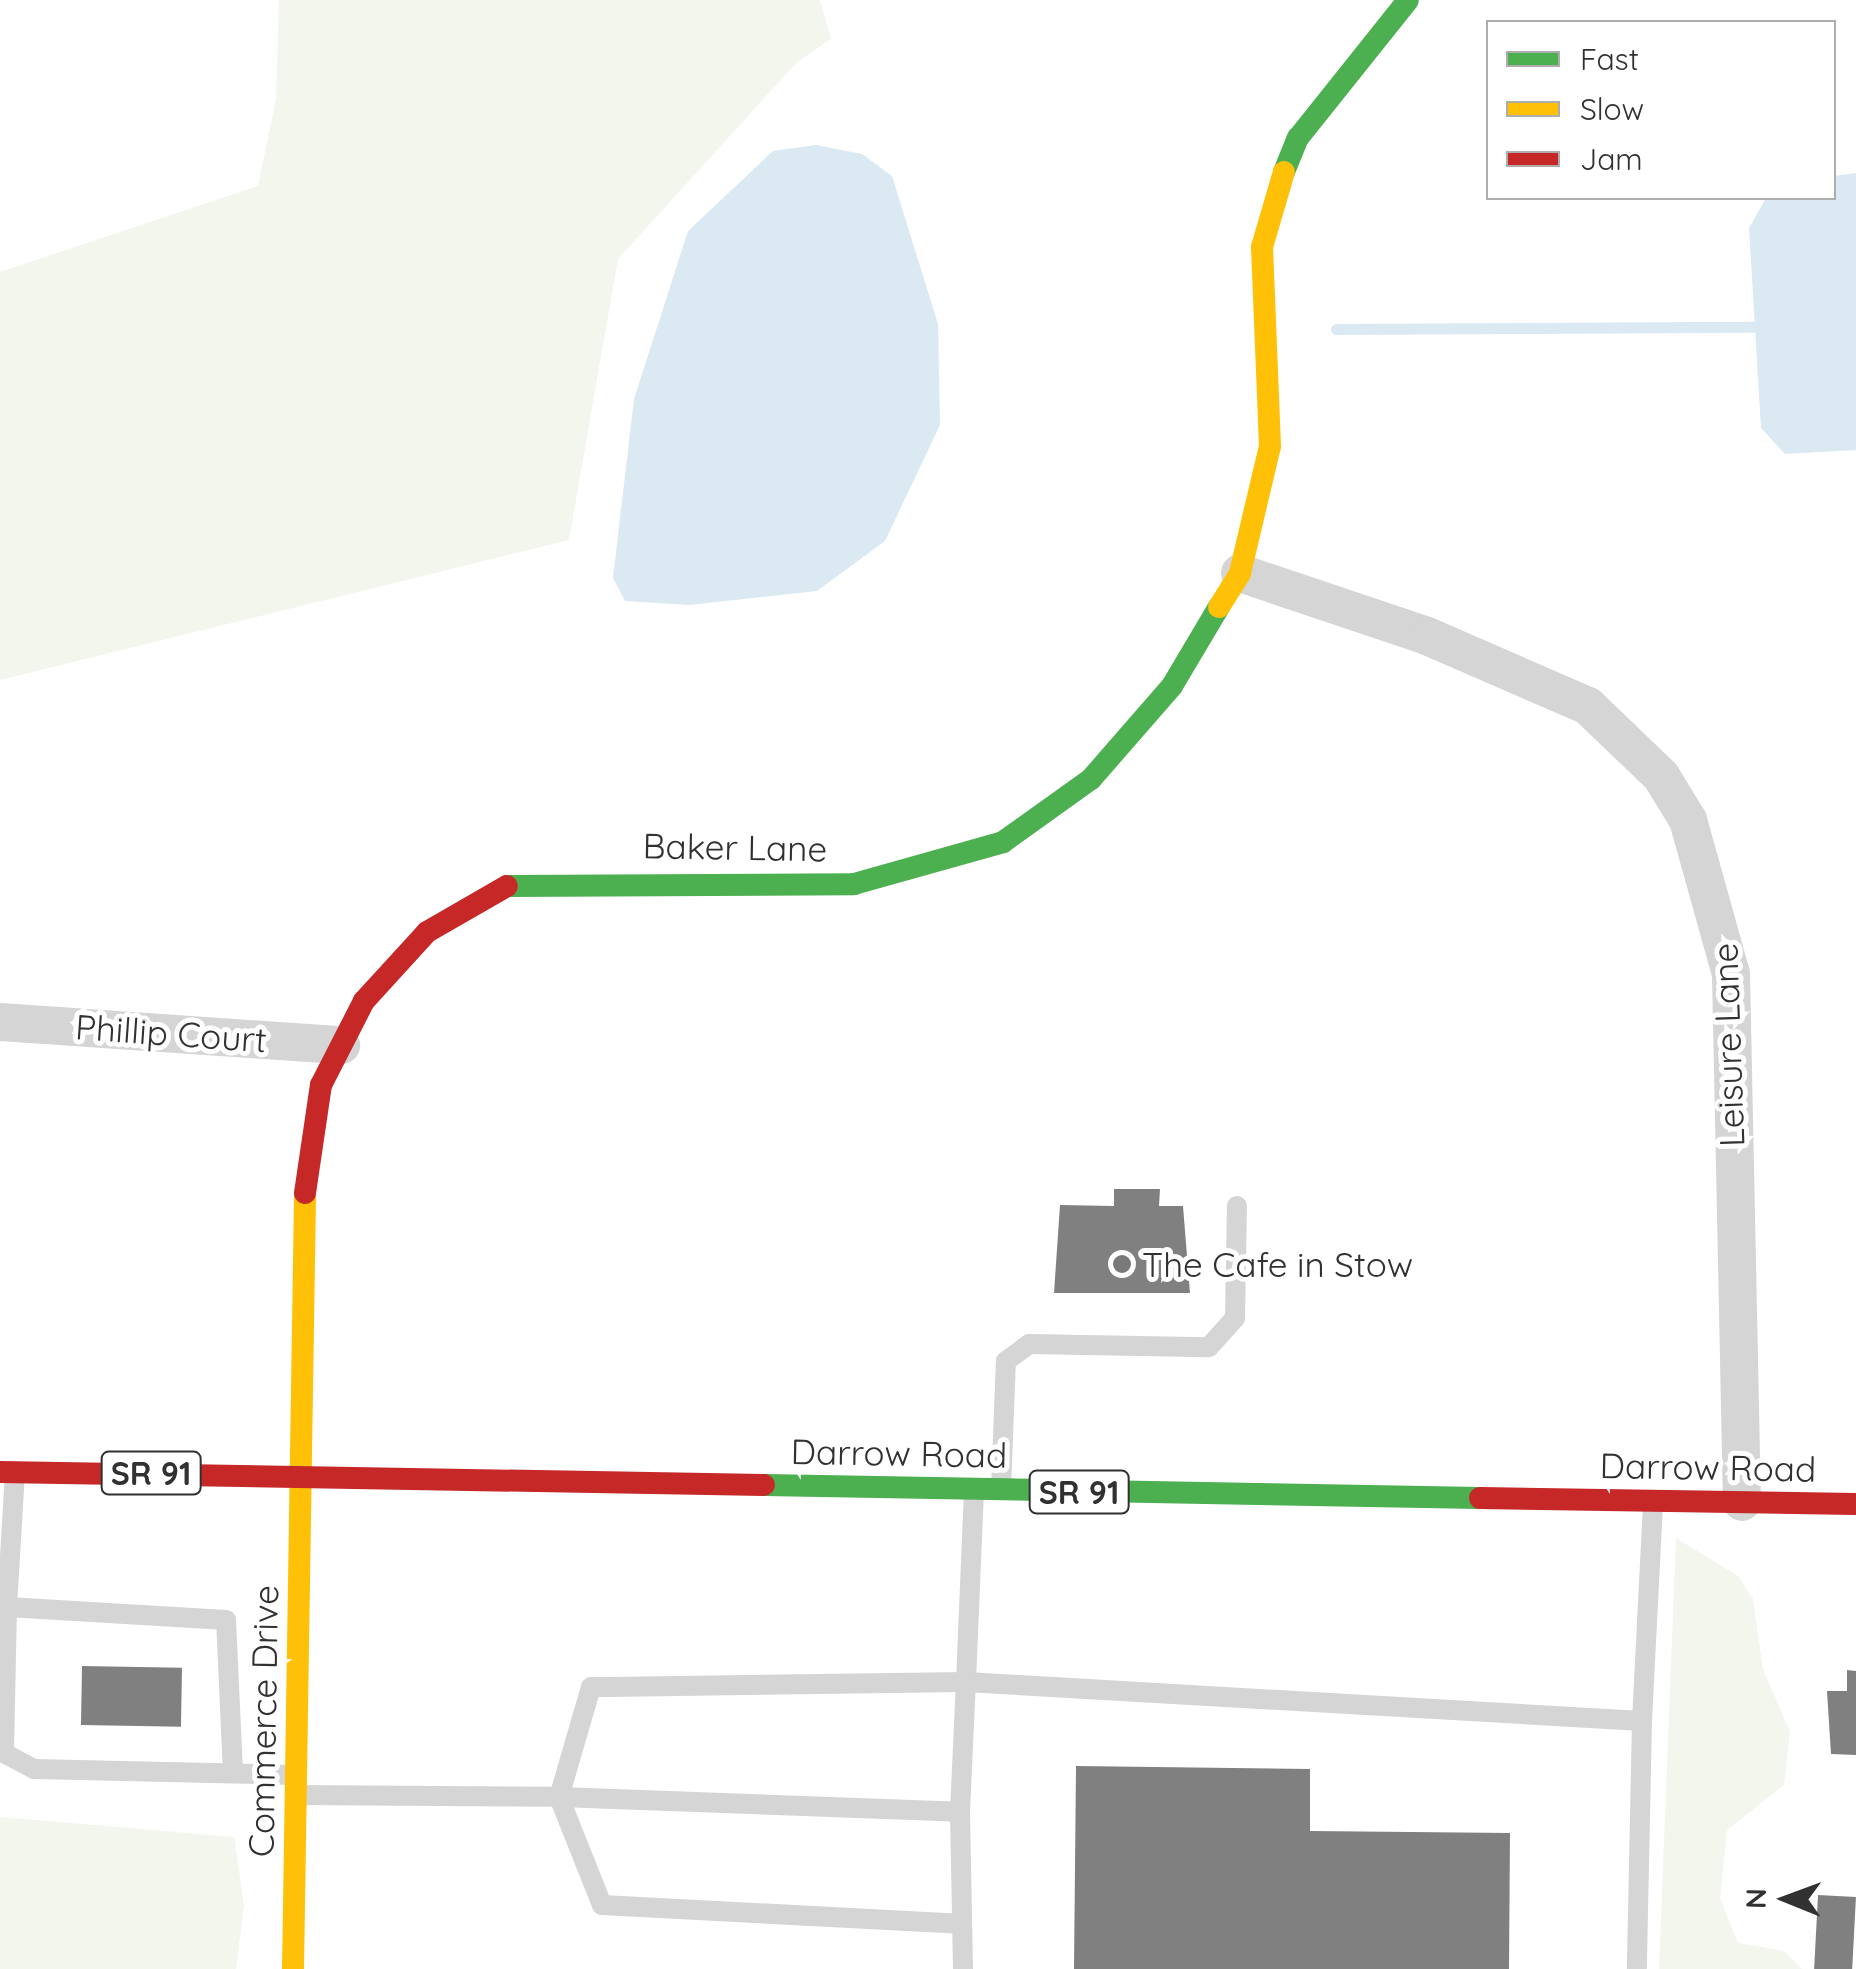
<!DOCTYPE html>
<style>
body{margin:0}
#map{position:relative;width:1856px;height:1969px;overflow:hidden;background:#fff;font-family:Quicksand,sans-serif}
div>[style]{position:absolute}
.green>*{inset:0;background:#f2f6ed}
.water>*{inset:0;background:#dbe9f3}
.stream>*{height:11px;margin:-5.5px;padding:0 5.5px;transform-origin:5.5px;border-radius:5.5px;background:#dbe9f3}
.building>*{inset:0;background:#808080;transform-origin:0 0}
.lane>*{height:20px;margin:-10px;padding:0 10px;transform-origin:10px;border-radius:10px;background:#d5d5d5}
.street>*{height:38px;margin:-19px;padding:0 19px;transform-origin:19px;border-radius:19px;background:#d5d5d5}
.fast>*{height:22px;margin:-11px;padding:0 11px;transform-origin:11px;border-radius:11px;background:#4caf50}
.slow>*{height:22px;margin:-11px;padding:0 11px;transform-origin:11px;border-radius:11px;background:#ffc107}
.jam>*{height:22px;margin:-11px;padding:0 11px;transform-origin:11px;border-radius:11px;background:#c62828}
.dots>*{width:28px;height:28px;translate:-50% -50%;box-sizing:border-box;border:5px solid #fff;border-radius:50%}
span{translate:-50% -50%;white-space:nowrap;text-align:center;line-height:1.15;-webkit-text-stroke:10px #fff;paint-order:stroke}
.shield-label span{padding:2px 8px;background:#fff;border:2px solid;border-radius:8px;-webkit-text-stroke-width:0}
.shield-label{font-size:32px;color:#313131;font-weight:700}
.street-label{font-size:35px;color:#313131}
.poi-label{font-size:35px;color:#313131}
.left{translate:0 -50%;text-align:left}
.legend{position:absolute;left:1486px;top:20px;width:350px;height:180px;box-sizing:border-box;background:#fff;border:2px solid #adadad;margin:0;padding:12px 18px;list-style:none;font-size:30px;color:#313131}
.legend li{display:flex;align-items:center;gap:20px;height:50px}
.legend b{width:50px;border:2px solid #adadad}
.north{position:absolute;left:1736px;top:1849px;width:100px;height:100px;-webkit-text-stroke:8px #fff;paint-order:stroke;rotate:271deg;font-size:28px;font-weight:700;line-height:40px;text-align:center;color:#313131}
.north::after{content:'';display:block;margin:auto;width:35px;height:45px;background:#313131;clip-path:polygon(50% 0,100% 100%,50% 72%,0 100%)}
</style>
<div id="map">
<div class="green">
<i style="clip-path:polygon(279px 0,820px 0,831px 39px,796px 63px,618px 259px,569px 540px,0 680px,0 272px,258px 186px,276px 99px)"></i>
<i style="clip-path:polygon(1676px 1538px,1738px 1576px,1753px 1599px,1763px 1669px,1790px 1732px,1784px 1785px,1727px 1830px,1720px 1898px,1738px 1943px,1784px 1951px,1802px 1969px,1659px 1969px)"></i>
<i style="clip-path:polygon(0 1817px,234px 1837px,244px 1905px,236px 1969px,0 1969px)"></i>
</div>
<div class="water">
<i style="clip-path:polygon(816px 145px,862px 154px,892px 176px,938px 324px,940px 425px,885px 541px,817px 591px,690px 605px,625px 601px,613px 578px,634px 399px,688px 231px,773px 151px)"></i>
<i style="clip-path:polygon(1856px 173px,1856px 450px,1785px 454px,1761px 428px,1749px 228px,1766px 198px,1834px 198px,1834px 176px)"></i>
</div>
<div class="stream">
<i style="left:1336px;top:329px;width:419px;rotate:-0.3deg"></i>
</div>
<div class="building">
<i style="clip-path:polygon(1114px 1189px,1160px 1189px,1159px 1206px,1183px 1206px,1190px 1293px,1054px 1293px,1060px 1205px,1114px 1206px)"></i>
<i style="left:82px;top:1666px;width:100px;height:59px;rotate:1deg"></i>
<i style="clip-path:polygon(1847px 1670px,1856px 1671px,1856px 1755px,1831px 1754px,1827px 1691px,1847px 1691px)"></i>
<i style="clip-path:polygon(1076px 1766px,1310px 1769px,1310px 1831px,1510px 1833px,1509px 1969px,1074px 1969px)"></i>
<i style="left:1818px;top:1895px;width:38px;height:74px;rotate:3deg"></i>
</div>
<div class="lane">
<i style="left:1001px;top:1489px;width:128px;rotate:-87.8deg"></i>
<i style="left:1006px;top:1361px;width:29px;rotate:-36deg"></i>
<i style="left:1029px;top:1344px;width:180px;rotate:1deg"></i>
<i style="left:1209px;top:1347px;width:39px;rotate:-48deg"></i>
<i style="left:1235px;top:1318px;width:112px;rotate:-89deg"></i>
<i style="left:974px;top:1490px;width:192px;rotate:92.4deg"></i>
<i style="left:966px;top:1682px;width:677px;rotate:3.3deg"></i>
<i style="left:1642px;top:1721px;width:248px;rotate:91.2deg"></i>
<i style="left:7px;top:1607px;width:133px;rotate:-86.6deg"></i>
<i style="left:1642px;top:1721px;width:219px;rotate:-87.1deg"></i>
<i style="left:233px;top:1773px;width:153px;rotate:-92.6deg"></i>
<i style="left:226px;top:1620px;width:219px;rotate:-176.6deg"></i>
<i style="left:7px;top:1607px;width:146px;rotate:91.2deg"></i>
<i style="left:4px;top:1753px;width:34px;rotate:28deg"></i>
<i style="left:34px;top:1769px;width:261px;rotate:1.3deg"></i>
<i style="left:296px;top:1795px;width:263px;rotate:0.4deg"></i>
<i style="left:559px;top:1797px;width:401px;rotate:2.1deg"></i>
<i style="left:960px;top:1812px;width:130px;rotate:-87.4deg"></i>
<i style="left:966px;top:1682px;width:375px;rotate:179.2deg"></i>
<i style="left:591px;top:1687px;width:115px;rotate:106.2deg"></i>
<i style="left:559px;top:1797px;width:116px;rotate:68.3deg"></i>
<i style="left:602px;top:1905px;width:358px;rotate:3deg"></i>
<i style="left:960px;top:1812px;width:157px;rotate:88.9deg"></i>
</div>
<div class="street">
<i style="left:1240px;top:573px;width:197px;rotate:18.6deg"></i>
<i style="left:1427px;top:636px;width:176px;rotate:23.5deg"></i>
<i style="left:1588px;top:706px;width:101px;rotate:43.8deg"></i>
<i style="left:1661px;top:776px;width:52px;rotate:58.5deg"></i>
<i style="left:1688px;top:820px;width:160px;rotate:74.4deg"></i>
<i style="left:1731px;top:974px;width:528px;rotate:88.81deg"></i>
<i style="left:0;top:1022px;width:342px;rotate:3.9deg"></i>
</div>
<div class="fast">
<i style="left:1284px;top:172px;width:37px;rotate:-68deg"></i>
<i style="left:1298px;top:138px;width:176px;rotate:-51.4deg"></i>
<i style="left:507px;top:886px;width:347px;rotate:-0.3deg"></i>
<i style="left:854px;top:884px;width:155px;rotate:-15.7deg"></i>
<i style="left:1003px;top:842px;width:108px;rotate:-35.6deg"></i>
<i style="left:1091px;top:779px;width:123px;rotate:-48.9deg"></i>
<i style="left:1172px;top:686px;width:92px;rotate:-59.3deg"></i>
<i style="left:764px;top:1485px;width:716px;rotate:1.04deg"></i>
</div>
<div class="slow">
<i style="left:1219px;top:607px;width:40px;rotate:-58deg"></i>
<i style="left:1240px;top:573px;width:130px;rotate:-76.7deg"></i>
<i style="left:1270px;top:446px;width:199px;rotate:-92.3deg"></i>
<i style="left:1262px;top:247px;width:78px;rotate:-73.7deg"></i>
<i style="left:293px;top:1969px;width:776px;rotate:-89.11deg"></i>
</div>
<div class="jam">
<i style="left:305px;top:1193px;width:109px;rotate:-81.6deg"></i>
<i style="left:321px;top:1085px;width:94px;rotate:-62.9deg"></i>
<i style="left:364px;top:1001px;width:93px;rotate:-47.6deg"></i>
<i style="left:427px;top:932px;width:92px;rotate:-29.9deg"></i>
<i style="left:0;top:1472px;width:764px;rotate:0.97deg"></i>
<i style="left:1480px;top:1498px;width:376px;rotate:0.9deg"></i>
</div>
<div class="dots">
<i style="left:1122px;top:1264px;background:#797979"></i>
</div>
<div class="shield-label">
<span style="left:151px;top:1473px">SR 91</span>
<span style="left:1079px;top:1492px">SR 91</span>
</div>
<div class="street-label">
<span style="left:735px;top:847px;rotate:1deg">Baker Lane</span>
<span style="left:171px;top:1033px;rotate:4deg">Phillip Court</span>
<span style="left:1728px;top:1045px;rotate:-92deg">Leisure Lane</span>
<span style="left:899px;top:1453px;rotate:1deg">Darrow Road</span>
<span style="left:1708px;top:1467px;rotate:1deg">Darrow Road</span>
<span style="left:263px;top:1721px;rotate:-89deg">Commerce Drive</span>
</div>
<div class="poi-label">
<span class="left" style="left:1142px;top:1264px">The Cafe in Stow</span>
</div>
<ul class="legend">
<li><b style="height:12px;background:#4caf50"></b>Fast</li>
<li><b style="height:12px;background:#ffc107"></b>Slow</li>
<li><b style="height:12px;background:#c62828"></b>Jam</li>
</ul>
<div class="north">N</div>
</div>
